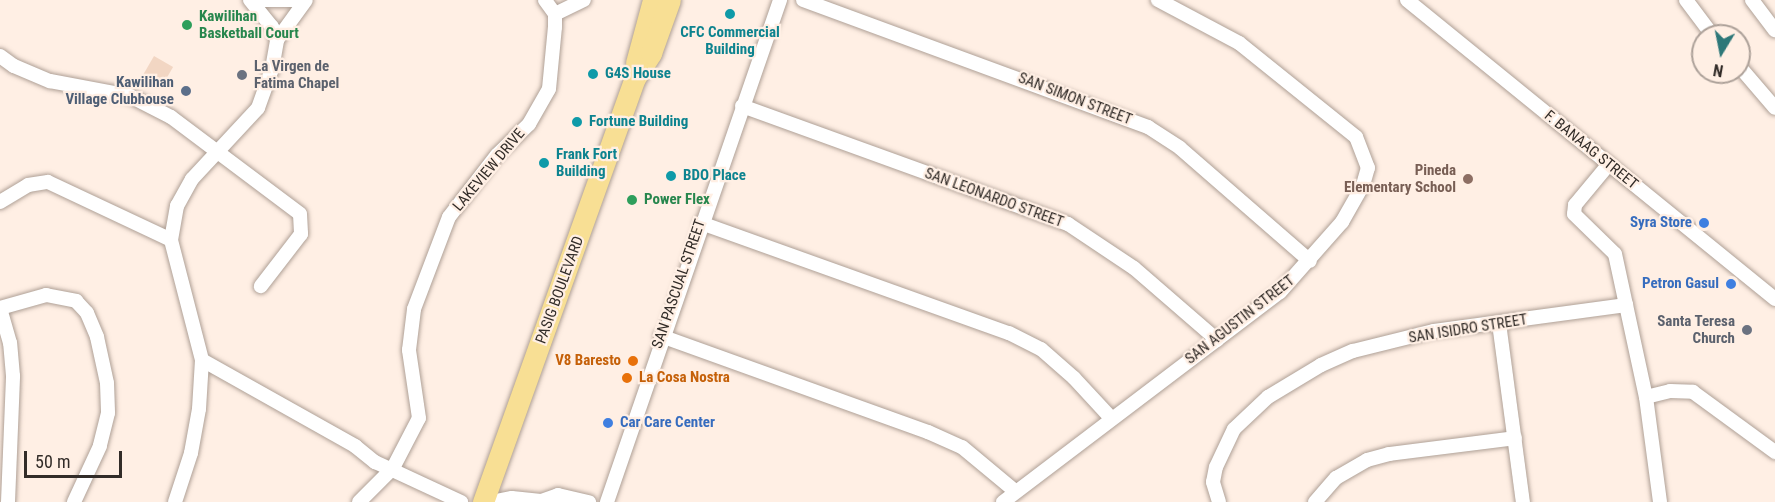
<!DOCTYPE html>
<style>
body{margin:0}
#map{position:relative;width:1775px;height:502px;overflow:hidden;background:#ffefe4;font-family:"Roboto Condensed",sans-serif}
div>[style]{position:absolute}
.green>*{inset:0;background:#f2d6c3;transform-origin:0 0}
.roads{filter:drop-shadow(0 0 2px #afa096) drop-shadow(0 0 2px #afa096)}
.minor>*{height:14px;margin:-7px;padding:0 7px;transform-origin:7px;border-radius:7px;background:#fff}
.primary>*{height:21px;margin:-10.5px;padding:0 10.5px;transform-origin:10.5px;border-radius:10.5px;background:#f8df94}
.dots>*{width:16px;height:16px;translate:-50% -50%;box-sizing:border-box;border:3px solid #ffefe4;border-radius:50%}
span{translate:-50% -50%;white-space:nowrap;text-align:center;line-height:1.15;-webkit-text-stroke:4.5px #ffefe4;paint-order:stroke}
.leisure-label{font-size:15px;color:#27864d;font-weight:700}
.left{translate:0 -50%;text-align:left}
.culture-label{font-size:15px;color:#0d838f;font-weight:700}
.worship-label{font-size:15px;color:#5b616d;font-weight:700}
.right{translate:-100% -50%;text-align:right}
.service-label{font-size:15px;color:#4e5e75;font-weight:700}
.street-label{font-size:15px;color:#322c28}
.education-label{font-size:15px;color:#785e54;font-weight:700}
.shop-label{font-size:15px;color:#366cbe;font-weight:700}
.food-label{font-size:15px;color:#c56008;font-weight:700}
.north{position:absolute;left:1691px;top:24px;width:60px;height:60px;box-sizing:border-box;background:#ffefe4;border:2px solid #ada199;border-radius:50%;rotate:190deg;font-size:16px;font-weight:700;line-height:24px;text-align:center;color:#322c28}
.north::after{content:'';display:block;margin:auto;width:21px;height:27px;background:#2e7879;clip-path:polygon(50% 0,100% 100%,50% 72%,0 100%)}
.scale{position:absolute;left:24px;top:451px;width:98px;height:27px;box-sizing:border-box;border:3px solid #322c28;border-top:0;padding-left:8px;font-size:18px;line-height:21px;white-space:nowrap;color:#322c28;-webkit-text-stroke:4px #ffefe4;paint-order:stroke}
</style>
<div id="map">
<div class="green">
<i style="left:154px;top:56px;width:22px;height:24px;rotate:30deg"></i>
</div>
<div class="roads">
<div class="minor">
<i style="left:263px;top:0;width:30px"></i>
<i style="left:803px;top:0;width:368px;rotate:20.2deg"></i>
<i style="left:1148px;top:127px;width:38px;rotate:33deg"></i>
<i style="left:1180px;top:148px;width:172px;rotate:41deg"></i>
<i style="left:1407px;top:0;width:474px;rotate:39.1deg"></i>
<i style="left:1686px;top:0;width:45px;rotate:53.1deg"></i>
<i style="left:1752px;top:0;width:38px;rotate:53deg"></i>
<i style="left:555px;top:14px;width:32px;rotate:-26deg"></i>
<i style="left:277px;top:40px;width:49px;rotate:-54.1deg"></i>
<i style="left:0;top:56px;width:17px;rotate:36deg"></i>
<i style="left:14px;top:66px;width:39px;rotate:23deg"></i>
<i style="left:50px;top:81px;width:81px;rotate:10.6deg"></i>
<i style="left:130px;top:96px;width:46px;rotate:27.1deg"></i>
<i style="left:171px;top:117px;width:161px;rotate:36.9deg"></i>
<i style="left:300px;top:214px;width:20px;rotate:87deg"></i>
<i style="left:301px;top:234px;width:66px;rotate:127.6deg"></i>
<i style="left:1739px;top:66px;width:55px;rotate:49.4deg"></i>
<i style="left:742px;top:106px;width:347px;rotate:19.9deg"></i>
<i style="left:1068px;top:224px;width:79px;rotate:33.7deg"></i>
<i style="left:1134px;top:268px;width:110px;rotate:40.9deg"></i>
<i style="left:1609px;top:164px;width:53px;rotate:129.7deg"></i>
<i style="left:1575px;top:205px;width:9px;rotate:96deg"></i>
<i style="left:1574px;top:214px;width:57px;rotate:44.3deg"></i>
<i style="left:1615px;top:254px;width:146px;rotate:77.8deg"></i>
<i style="left:1646px;top:397px;width:106px;rotate:82.4deg"></i>
<i style="left:0;top:202px;width:33px;rotate:-31deg"></i>
<i style="left:28px;top:185px;width:20px;rotate:-9deg"></i>
<i style="left:48px;top:182px;width:136px;rotate:25.2deg"></i>
<i style="left:701px;top:223px;width:327px;rotate:19.7deg"></i>
<i style="left:1009px;top:333px;width:36px;rotate:27deg"></i>
<i style="left:1041px;top:349px;width:44px;rotate:41.3deg"></i>
<i style="left:1074px;top:378px;width:54px;rotate:47.2deg"></i>
<i style="left:1499px;top:323px;width:181px;rotate:82.4deg"></i>
<i style="left:661px;top:336px;width:284px;rotate:19.8deg"></i>
<i style="left:928px;top:432px;width:37px;rotate:24deg"></i>
<i style="left:962px;top:447px;width:69px;rotate:39.7deg"></i>
<i style="left:202px;top:360px;width:176px;rotate:29.3deg"></i>
<i style="left:355px;top:446px;width:26px;rotate:39deg"></i>
<i style="left:375px;top:462px;width:95px;rotate:24.9deg"></i>
<i style="left:1646px;top:397px;width:25px;rotate:-14deg"></i>
<i style="left:1670px;top:391px;width:23px;rotate:2deg"></i>
<i style="left:1693px;top:392px;width:102px;rotate:36.2deg"></i>
<i style="left:8px;top:502px;width:126px;rotate:-87.7deg"></i>
<i style="left:13px;top:376px;width:33px;rotate:-95deg"></i>
<i style="left:10px;top:343px;width:36px;rotate:-106deg"></i>
<i style="left:0;top:308px;width:48px;rotate:-15.8deg"></i>
<i style="left:46px;top:295px;width:31px;rotate:11deg"></i>
<i style="left:76px;top:301px;width:16px;rotate:47deg"></i>
<i style="left:87px;top:313px;width:26px;rotate:67deg"></i>
<i style="left:97px;top:337px;width:47px;rotate:77.7deg"></i>
<i style="left:107px;top:383px;width:30px;rotate:88deg"></i>
<i style="left:108px;top:413px;width:34px;rotate:104deg"></i>
<i style="left:100px;top:446px;width:62px;rotate:114.9deg"></i>
<i style="left:175px;top:502px;width:52px;rotate:-71.9deg"></i>
<i style="left:191px;top:453px;width:45px;rotate:-79.7deg"></i>
<i style="left:199px;top:409px;width:49px;rotate:-86.5deg"></i>
<i style="left:202px;top:360px;width:124px;rotate:-104.5deg"></i>
<i style="left:171px;top:240px;width:35px;rotate:-80deg"></i>
<i style="left:177px;top:206px;width:31px;rotate:-61deg"></i>
<i style="left:192px;top:179px;width:97px;rotate:-47.1deg"></i>
<i style="left:258px;top:108px;width:41px;rotate:-70.3deg"></i>
<i style="left:272px;top:69px;width:29px;rotate:-80deg"></i>
<i style="left:277px;top:40px;width:14px;rotate:-111deg"></i>
<i style="left:272px;top:27px;width:35px;rotate:-129deg"></i>
<i style="left:359px;top:502px;width:48px;rotate:-45deg"></i>
<i style="left:393px;top:468px;width:56px;rotate:-62.5deg"></i>
<i style="left:419px;top:418px;width:69px;rotate:-98.4deg"></i>
<i style="left:409px;top:350px;width:41px;rotate:-83deg"></i>
<i style="left:414px;top:309px;width:98px;rotate:-69.2deg"></i>
<i style="left:449px;top:217px;width:78px;rotate:-52.3deg"></i>
<i style="left:497px;top:155px;width:45px;rotate:-44.1deg"></i>
<i style="left:529px;top:124px;width:40px;rotate:-60.3deg"></i>
<i style="left:549px;top:89px;width:62px;rotate:-84.5deg"></i>
<i style="left:555px;top:27px;width:13px;rotate:-90deg"></i>
<i style="left:555px;top:14px;width:17px;rotate:-126deg"></i>
<i style="left:491px;top:502px;width:21px;rotate:-11deg"></i>
<i style="left:512px;top:498px;width:29px;rotate:6deg"></i>
<i style="left:541px;top:501px;width:18px;rotate:-19deg"></i>
<i style="left:558px;top:495px;width:32px;rotate:13deg"></i>
<i style="left:607px;top:502px;width:531px;rotate:-70.98deg"></i>
<i style="left:1003px;top:502px;width:348px;rotate:-37.2deg"></i>
<i style="left:1280px;top:292px;width:94px;rotate:-48.5deg"></i>
<i style="left:1342px;top:222px;width:43px;rotate:-60.4deg"></i>
<i style="left:1363px;top:185px;width:18px;rotate:-74deg"></i>
<i style="left:1368px;top:168px;width:33px;rotate:-111deg"></i>
<i style="left:1356px;top:137px;width:150px;rotate:-141.2deg"></i>
<i style="left:1239px;top:43px;width:92px;rotate:-152deg"></i>
<i style="left:1219px;top:502px;width:21px;rotate:-107deg"></i>
<i style="left:1213px;top:482px;width:15px;rotate:-79deg"></i>
<i style="left:1216px;top:467px;width:42px;rotate:-64.7deg"></i>
<i style="left:1234px;top:429px;width:47px;rotate:-43.3deg"></i>
<i style="left:1268px;top:397px;width:62px;rotate:-31.1deg"></i>
<i style="left:1321px;top:365px;width:35px;rotate:-24deg"></i>
<i style="left:1353px;top:351px;width:83px;rotate:-13.9deg"></i>
<i style="left:1434px;top:331px;width:194px;rotate:-7.7deg"></i>
<i style="left:1315px;top:502px;width:32px;rotate:-49deg"></i>
<i style="left:1336px;top:478px;width:36px;rotate:-30deg"></i>
<i style="left:1367px;top:460px;width:23px;rotate:-15deg"></i>
<i style="left:1389px;top:454px;width:127px;rotate:-7.2deg"></i>
</div>
<div class="primary">
<i style="left:636px;top:63px;width:65px;rotate:-74.9deg"></i>
<i style="left:483px;top:502px;width:450px;rotate:-70.3deg"></i>
<i style="left:635px;top:78px;width:30px;rotate:-57deg"></i>
<i style="left:651px;top:53px;width:56px;rotate:-70.3deg"></i>
</div>
</div>
<div class="dots">
<i style="left:730px;top:14px;background:#0f9aa8"></i>
<i style="left:187px;top:25px;background:#2e9e5b"></i>
<i style="left:593px;top:74px;background:#0f9aa8"></i>
<i style="left:242px;top:75px;background:#6b7280"></i>
<i style="left:186px;top:91px;background:#5c6f8a"></i>
<i style="left:577px;top:122px;background:#0f9aa8"></i>
<i style="left:544px;top:163px;background:#0f9aa8"></i>
<i style="left:671px;top:176px;background:#0f9aa8"></i>
<i style="left:1468px;top:179px;background:#8d6e63"></i>
<i style="left:632px;top:200px;background:#2e9e5b"></i>
<i style="left:1704px;top:223px;background:#3f7fe0"></i>
<i style="left:1731px;top:284px;background:#3f7fe0"></i>
<i style="left:1747px;top:330px;background:#6b7280"></i>
<i style="left:633px;top:361px;background:#e8710a"></i>
<i style="left:627px;top:378px;background:#e8710a"></i>
<i style="left:608px;top:423px;background:#3f7fe0"></i>
</div>
<div class="leisure-label">
<span class="left" style="left:199px;top:25px">Kawilihan<br>Basketball Court</span>
<span class="left" style="left:644px;top:200px">Power Flex</span>
</div>
<div class="culture-label">
<span style="left:730px;top:41px">CFC Commercial<br>Building</span>
<span class="left" style="left:605px;top:74px">G4S House</span>
<span class="left" style="left:589px;top:122px">Fortune Building</span>
<span class="left" style="left:556px;top:163px">Frank Fort<br>Building</span>
<span class="left" style="left:683px;top:176px">BDO Place</span>
</div>
<div class="worship-label">
<span class="left" style="left:254px;top:75px">La Virgen de<br>Fatima Chapel</span>
<span class="right" style="left:1735px;top:330px">Santa Teresa<br>Church</span>
</div>
<div class="service-label">
<span class="right" style="left:174px;top:91px">Kawilihan<br>Village Clubhouse</span>
</div>
<div class="street-label">
<span style="left:1075px;top:99px;rotate:21deg">SAN SIMON STREET</span>
<span style="left:1591px;top:150px;rotate:39deg">F. BANAAG STREET</span>
<span style="left:489px;top:170px;rotate:-50deg">LAKEVIEW DRIVE</span>
<span style="left:994px;top:198px;rotate:20deg">SAN LEONARDO STREET</span>
<span style="left:679px;top:284px;rotate:-71deg">SAN PASCUAL STREET</span>
<span style="left:560px;top:290px;rotate:-70deg">PASIG BOULEVARD</span>
<span style="left:1240px;top:320px;rotate:-38deg">SAN AGUSTIN STREET</span>
<span style="left:1468px;top:329px;rotate:-9deg">SAN ISIDRO STREET</span>
</div>
<div class="education-label">
<span class="right" style="left:1456px;top:179px">Pineda<br>Elementary School</span>
</div>
<div class="shop-label">
<span class="right" style="left:1692px;top:223px">Syra Store</span>
<span class="right" style="left:1719px;top:284px">Petron Gasul</span>
<span class="left" style="left:620px;top:423px">Car Care Center</span>
</div>
<div class="food-label">
<span class="right" style="left:621px;top:361px">V8 Baresto</span>
<span class="left" style="left:639px;top:378px">La Cosa Nostra</span>
</div>
<div class="north">N</div>
<div class="scale">50 m</div>
</div>
